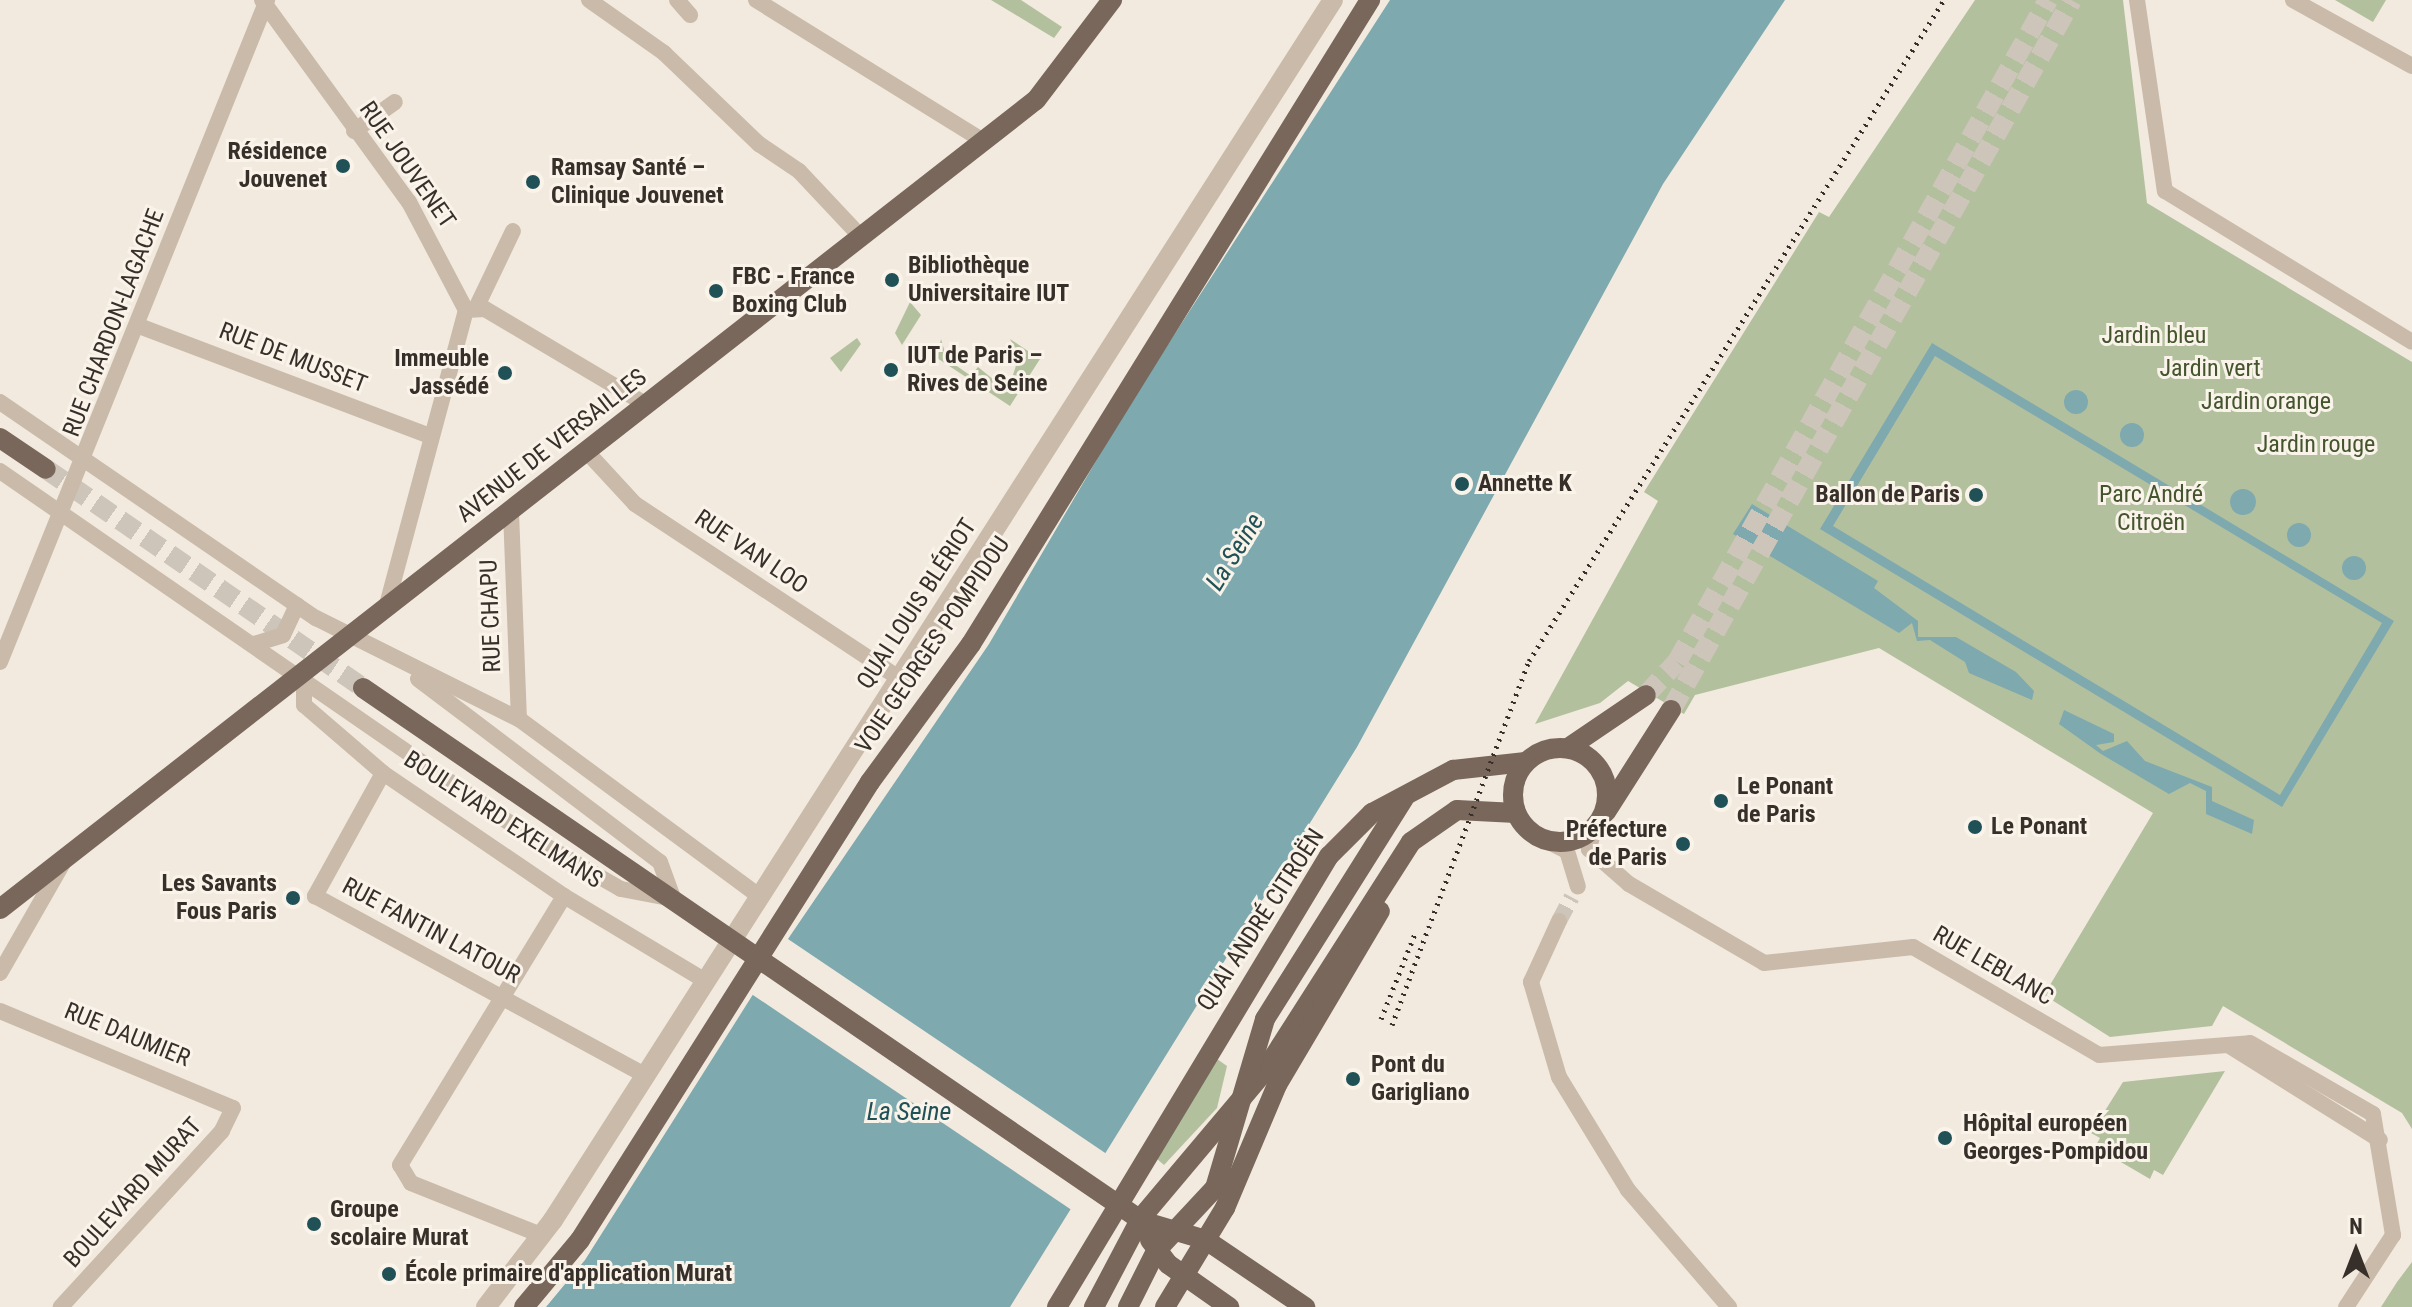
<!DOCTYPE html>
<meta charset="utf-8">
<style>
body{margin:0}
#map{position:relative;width:2412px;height:1307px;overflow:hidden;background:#f2eade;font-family:"Roboto Condensed",sans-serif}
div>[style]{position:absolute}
.green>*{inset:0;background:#b3c09e}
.water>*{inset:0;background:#7ea9ae}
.round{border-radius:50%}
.pier>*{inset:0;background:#f2eade;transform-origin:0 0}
.minor-tunnel>*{height:16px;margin-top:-8px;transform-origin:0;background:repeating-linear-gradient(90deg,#cdc5ba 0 16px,transparent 0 24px)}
.primary-tunnel>*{height:20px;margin-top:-10px;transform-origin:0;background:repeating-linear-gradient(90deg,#cdc5ba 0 20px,transparent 0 30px)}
.minor>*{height:16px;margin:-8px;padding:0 8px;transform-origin:8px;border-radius:8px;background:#cabaaa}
.tertiary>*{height:20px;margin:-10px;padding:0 10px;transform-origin:10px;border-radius:10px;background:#cabaaa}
.primary>*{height:20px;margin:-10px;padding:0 10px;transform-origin:10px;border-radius:10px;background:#79675b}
.primary>.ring{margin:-10px;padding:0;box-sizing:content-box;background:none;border:20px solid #79675b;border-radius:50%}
.rail>*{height:5px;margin-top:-2.5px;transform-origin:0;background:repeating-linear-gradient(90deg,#372f29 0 2px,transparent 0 8px)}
.dots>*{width:22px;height:22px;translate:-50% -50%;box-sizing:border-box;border:4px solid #f9f3ea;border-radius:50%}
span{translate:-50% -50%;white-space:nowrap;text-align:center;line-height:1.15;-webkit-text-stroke:6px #f9f3ea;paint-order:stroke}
.poi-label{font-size:24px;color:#372f29;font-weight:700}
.right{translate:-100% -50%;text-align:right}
.left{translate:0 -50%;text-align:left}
.street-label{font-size:24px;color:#372f29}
.park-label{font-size:24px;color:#44552e}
.water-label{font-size:26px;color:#205157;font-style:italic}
.north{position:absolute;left:2316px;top:1211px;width:80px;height:80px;-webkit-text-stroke:6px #f9f3ea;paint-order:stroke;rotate:0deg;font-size:22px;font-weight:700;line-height:32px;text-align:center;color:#372f29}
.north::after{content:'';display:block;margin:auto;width:28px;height:36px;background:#372f29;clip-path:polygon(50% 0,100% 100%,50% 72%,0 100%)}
</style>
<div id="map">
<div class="green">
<i style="clip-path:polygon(991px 0,1021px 0,1062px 27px,1054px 38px)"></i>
<i style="clip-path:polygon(1975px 0,2123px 0,2147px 203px,2412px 362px,2412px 1129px,2402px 1113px,2223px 1006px,2212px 1026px,2110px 1037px,2044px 995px,2153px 813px,1879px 648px,1695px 695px,1684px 714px,1628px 681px,1600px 703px,1535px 724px,1658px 501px,1644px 492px,1819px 212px,1829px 217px)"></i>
<i style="clip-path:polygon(2335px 0,2386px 0,2373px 22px)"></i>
<i style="clip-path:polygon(910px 302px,921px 315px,902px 345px,895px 333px)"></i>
<i style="clip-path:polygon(857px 338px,861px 344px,841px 372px,830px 358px)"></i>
<i style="clip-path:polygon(941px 339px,947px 359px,971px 376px,978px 367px,994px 380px,1012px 378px,1019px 356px,1010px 339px,1040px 359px,1010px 406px,937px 358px)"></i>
<i style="clip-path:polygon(1217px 1059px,1227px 1066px,1217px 1108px,1164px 1165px,1157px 1159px)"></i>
<i style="clip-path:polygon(2225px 1071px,2163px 1175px,2154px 1170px,2150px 1179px,2095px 1147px,2100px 1138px,2091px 1133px,2123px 1082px)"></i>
<i style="clip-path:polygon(2412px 1262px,2412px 1307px,2381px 1307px,2397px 1282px)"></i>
</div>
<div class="water">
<i style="clip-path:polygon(1390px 0,1785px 0,1663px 184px,1357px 747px,1010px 1307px,546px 1307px,585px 1260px,790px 936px,989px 644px,1127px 408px)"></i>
<i style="clip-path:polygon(evenodd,1932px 343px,2394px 621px,2282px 807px,1820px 529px,1932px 343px,1935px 356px,2382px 623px,2280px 795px,1833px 526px,1935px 356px)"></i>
<i class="round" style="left:2064px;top:390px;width:24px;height:24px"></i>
<i class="round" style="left:2120px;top:423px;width:24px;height:24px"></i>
<i class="round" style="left:2230px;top:489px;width:26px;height:26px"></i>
<i style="clip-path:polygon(1752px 504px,1878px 581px,1874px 588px,1918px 621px,1918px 637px,1956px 637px,2016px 672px,2034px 691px,2032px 700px,1969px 673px,1965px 662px,1930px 640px,1917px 641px,1912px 623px,1899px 633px,1733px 534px)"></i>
<i class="round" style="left:2287px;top:523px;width:24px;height:24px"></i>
<i class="round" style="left:2342px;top:556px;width:24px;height:24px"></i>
<i style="clip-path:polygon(2064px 710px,2114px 734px,2114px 742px,2096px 745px,2103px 751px,2127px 741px,2145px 761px,2212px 787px,2212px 801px,2254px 820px,2252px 834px,2206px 814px,2206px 791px,2190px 783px,2169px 794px,2101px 754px,2059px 724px)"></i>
</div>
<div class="pier">
<i style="left:785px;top:937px;width:393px;height:66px;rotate:34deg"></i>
</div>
<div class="minor-tunnel">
<i style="left:1559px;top:921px;width:27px;rotate:-62deg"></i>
</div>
<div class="primary-tunnel">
<i style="left:46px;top:469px;width:385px;rotate:34.6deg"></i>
<i style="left:1646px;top:695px;width:45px;rotate:-46.8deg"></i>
<i style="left:1677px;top:662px;width:759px;rotate:-60.73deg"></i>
<i style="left:1671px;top:710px;width:815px;rotate:-60.54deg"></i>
</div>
<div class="minor">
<i style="left:262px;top:0;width:250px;rotate:54deg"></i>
<i style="left:409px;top:202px;width:122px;rotate:62.2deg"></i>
<i style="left:466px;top:310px;width:310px;rotate:105deg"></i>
<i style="left:589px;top:0;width:92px;rotate:35.2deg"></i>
<i style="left:664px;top:53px;width:132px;rotate:43.8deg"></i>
<i style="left:759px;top:144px;width:48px;rotate:34deg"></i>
<i style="left:799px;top:171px;width:91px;rotate:46.8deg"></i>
<i style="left:677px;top:0;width:20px;rotate:49deg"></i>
<i style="left:756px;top:0;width:267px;rotate:31.8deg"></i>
<i style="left:2137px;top:0;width:193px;rotate:81.7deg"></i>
<i style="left:2165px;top:191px;width:289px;rotate:31.4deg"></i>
<i style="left:2293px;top:0;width:136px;rotate:29deg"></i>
<i style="left:354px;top:131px;width:50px;rotate:-35.3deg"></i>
<i style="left:477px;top:306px;width:83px;rotate:-64.4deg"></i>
<i style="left:466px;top:310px;width:19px;rotate:-3deg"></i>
<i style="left:485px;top:309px;width:188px;rotate:30.7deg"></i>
<i style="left:139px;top:326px;width:311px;rotate:20.7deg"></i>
<i style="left:0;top:402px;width:383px;rotate:34.4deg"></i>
<i style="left:316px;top:618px;width:227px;rotate:26.5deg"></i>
<i style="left:519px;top:719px;width:297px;rotate:36.4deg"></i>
<i style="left:587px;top:452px;width:71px;rotate:47.3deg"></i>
<i style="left:635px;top:504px;width:316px;rotate:33.4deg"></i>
<i style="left:0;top:471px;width:640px;rotate:34.63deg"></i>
<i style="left:527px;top:835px;width:108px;rotate:29.9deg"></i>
<i style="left:621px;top:889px;width:44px;rotate:10.5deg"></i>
<i style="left:511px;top:512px;width:207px;rotate:87.8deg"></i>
<i style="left:254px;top:644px;width:30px;rotate:-17deg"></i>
<i style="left:283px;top:635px;width:33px;rotate:-65deg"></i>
<i style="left:0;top:662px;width:714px;rotate:-68.03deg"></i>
<i style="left:304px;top:678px;width:27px;rotate:90deg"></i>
<i style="left:304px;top:705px;width:104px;rotate:40.7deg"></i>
<i style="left:383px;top:773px;width:219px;rotate:34.2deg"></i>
<i style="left:564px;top:896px;width:163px;rotate:31deg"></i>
<i style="left:418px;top:679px;width:303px;rotate:37.1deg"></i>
<i style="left:660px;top:862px;width:38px;rotate:70deg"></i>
<i style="left:383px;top:773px;width:141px;rotate:118.9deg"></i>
<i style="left:315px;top:896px;width:377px;rotate:28.5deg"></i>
<i style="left:1594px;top:829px;width:21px;rotate:104deg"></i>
<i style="left:1589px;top:849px;width:53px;rotate:41.2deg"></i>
<i style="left:1629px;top:884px;width:156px;rotate:30.3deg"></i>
<i style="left:1764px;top:963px;width:150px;rotate:-6.1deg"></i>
<i style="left:1913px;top:947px;width:215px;rotate:30.1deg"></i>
<i style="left:2099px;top:1055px;width:151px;rotate:-4.5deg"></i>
<i style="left:2250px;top:1043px;width:142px;rotate:30deg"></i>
<i style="left:2373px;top:1114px;width:123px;rotate:80.6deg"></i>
<i style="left:2393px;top:1235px;width:86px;rotate:123.1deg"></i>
<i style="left:1547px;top:841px;width:22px;rotate:27deg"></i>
<i style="left:1567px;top:851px;width:37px;rotate:73deg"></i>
<i style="left:1559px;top:921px;width:67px;rotate:114.7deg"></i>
<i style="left:1531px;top:982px;width:99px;rotate:73.6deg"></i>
<i style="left:1559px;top:1077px;width:132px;rotate:58.6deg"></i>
<i style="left:1628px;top:1190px;width:155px;rotate:49.2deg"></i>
<i style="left:0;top:973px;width:127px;rotate:-60.2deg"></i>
<i style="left:0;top:1011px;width:252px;rotate:22.6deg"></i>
<i style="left:233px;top:1108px;width:25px;rotate:116deg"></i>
<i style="left:222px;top:1131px;width:239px;rotate:132.5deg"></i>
<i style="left:2228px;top:1045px;width:179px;rotate:32deg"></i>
<i style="left:541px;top:1235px;width:140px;rotate:-158.2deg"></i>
<i style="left:411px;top:1183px;width:21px;rotate:-121deg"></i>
<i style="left:400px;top:1165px;width:315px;rotate:-58.6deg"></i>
</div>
<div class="tertiary">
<i style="left:486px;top:1307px;width:110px;rotate:-52.4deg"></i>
<i style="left:553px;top:1220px;width:1448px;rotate:-57.41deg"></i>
</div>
<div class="primary">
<i style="left:0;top:438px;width:55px;rotate:34deg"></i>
<i style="left:363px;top:688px;width:944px;rotate:34.38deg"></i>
<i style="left:1142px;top:1221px;width:67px;rotate:16.5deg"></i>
<i style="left:1206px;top:1240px;width:120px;rotate:34.1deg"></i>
<i class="ring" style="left:1513px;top:748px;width:74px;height:74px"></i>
<i style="left:1568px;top:748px;width:94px;rotate:-34.2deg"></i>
<i style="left:1606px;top:812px;width:121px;rotate:-57.5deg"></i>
<i style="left:0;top:909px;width:1314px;rotate:-37.99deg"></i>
<i style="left:1036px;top:100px;width:126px;rotate:-52.8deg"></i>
<i style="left:1150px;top:1240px;width:30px;rotate:53deg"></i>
<i style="left:1168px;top:1264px;width:75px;rotate:35.2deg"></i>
<i style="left:524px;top:1307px;width:87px;rotate:-50.1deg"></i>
<i style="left:580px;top:1240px;width:542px;rotate:-57.66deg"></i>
<i style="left:870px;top:782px;width:171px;rotate:-53.8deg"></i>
<i style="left:971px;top:644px;width:758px;rotate:-58.22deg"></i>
<i style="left:1057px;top:1307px;width:527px;rotate:-58.91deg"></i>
<i style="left:1329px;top:856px;width:61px;rotate:-45deg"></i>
<i style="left:1372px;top:813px;width:92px;rotate:-28deg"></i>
<i style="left:1453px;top:770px;width:73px;rotate:-6.3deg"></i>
<i style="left:1094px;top:1307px;width:101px;rotate:-62.2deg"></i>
<i style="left:1141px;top:1218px;width:191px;rotate:-49.9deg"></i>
<i style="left:1264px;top:1072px;width:273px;rotate:-57.4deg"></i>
<i style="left:1411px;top:842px;width:56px;rotate:-34.8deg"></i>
<i style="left:1457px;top:810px;width:59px;rotate:2.9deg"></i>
<i style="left:1128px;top:1307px;width:63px;rotate:-63.4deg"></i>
<i style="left:1156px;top:1251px;width:86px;rotate:-46.9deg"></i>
<i style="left:1215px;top:1188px;width:176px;rotate:-73.5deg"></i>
<i style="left:1265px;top:1019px;width:261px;rotate:-57.8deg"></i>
<i style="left:1165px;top:1307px;width:116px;rotate:-58.8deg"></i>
<i style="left:1225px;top:1208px;width:134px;rotate:-67.1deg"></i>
<i style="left:1277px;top:1085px;width:202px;rotate:-59.4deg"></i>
</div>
<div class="rail">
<i style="left:1381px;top:1019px;width:95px;rotate:-68.3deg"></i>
<i style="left:1392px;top:1025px;width:389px;rotate:-69.4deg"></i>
<i style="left:1529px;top:661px;width:780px;rotate:-57.88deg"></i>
</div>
<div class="dots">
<i style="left:343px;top:166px;background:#205157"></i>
<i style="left:533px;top:182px;background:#205157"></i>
<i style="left:892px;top:280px;background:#205157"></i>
<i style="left:716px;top:291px;background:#205157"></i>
<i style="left:891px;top:370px;background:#205157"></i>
<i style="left:505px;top:373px;background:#205157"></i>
<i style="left:1462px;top:484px;background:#205157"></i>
<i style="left:1976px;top:495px;background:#205157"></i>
<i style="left:1721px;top:801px;background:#205157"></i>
<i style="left:1975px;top:827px;background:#205157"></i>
<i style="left:1683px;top:844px;background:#205157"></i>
<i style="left:293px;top:898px;background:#205157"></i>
<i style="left:1353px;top:1079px;background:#205157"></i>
<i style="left:1945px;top:1138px;background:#205157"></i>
<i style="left:314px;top:1224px;background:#205157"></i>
<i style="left:389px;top:1274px;background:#205157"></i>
</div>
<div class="poi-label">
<span class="right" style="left:327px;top:166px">Résidence<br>Jouvenet</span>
<span class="left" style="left:551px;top:182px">Ramsay Santé –<br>Clinique Jouvenet</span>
<span class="left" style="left:908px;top:280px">Bibliothèque<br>Universitaire IUT</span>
<span class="left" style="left:732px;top:291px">FBC - France<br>Boxing Club</span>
<span class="left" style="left:907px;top:370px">IUT de Paris –<br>Rives de Seine</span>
<span class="right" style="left:489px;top:373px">Immeuble<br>Jassédé</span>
<span class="left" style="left:1478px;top:484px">Annette K</span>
<span class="right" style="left:1960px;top:495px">Ballon de Paris</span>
<span class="left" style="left:1737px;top:801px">Le Ponant<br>de Paris</span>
<span class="left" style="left:1991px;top:827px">Le Ponant</span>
<span class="right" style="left:1667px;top:844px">Préfecture<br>de Paris</span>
<span class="right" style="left:277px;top:898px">Les Savants<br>Fous Paris</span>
<span class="left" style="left:1371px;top:1079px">Pont du<br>Garigliano</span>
<span class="left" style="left:1963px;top:1138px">Hôpital européen<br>Georges-Pompidou</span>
<span class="left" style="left:330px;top:1224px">Groupe<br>scolaire Murat</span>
<span class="left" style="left:405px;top:1274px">École primaire d'application Murat</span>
</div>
<div class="street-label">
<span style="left:407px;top:165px;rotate:55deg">RUE JOUVENET</span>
<span style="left:114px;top:323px;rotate:-69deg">RUE CHARDON-LAGACHE</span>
<span style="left:293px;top:358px;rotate:21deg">RUE DE MUSSET</span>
<span style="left:552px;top:446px;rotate:-38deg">AVENUE DE VERSAILLES</span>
<span style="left:751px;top:552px;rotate:34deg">RUE VAN LOO</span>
<span style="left:917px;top:604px;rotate:-57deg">QUAI LOUIS BLÉRIOT</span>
<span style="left:491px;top:616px;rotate:-92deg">RUE CHAPU</span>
<span style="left:933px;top:645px;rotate:-56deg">VOIE GEORGES POMPIDOU</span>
<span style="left:503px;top:820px;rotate:33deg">BOULEVARD EXELMANS</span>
<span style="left:1261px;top:920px;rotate:-57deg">QUAI ANDRÉ CITROËN</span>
<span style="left:431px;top:931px;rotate:28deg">RUE FANTIN LATOUR</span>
<span style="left:1993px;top:966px;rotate:30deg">RUE LEBLANC</span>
<span style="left:127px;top:1035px;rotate:22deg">RUE DAUMIER</span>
<span style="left:133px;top:1193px;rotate:-48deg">BOULEVARD MURAT</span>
</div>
<div class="park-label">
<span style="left:2154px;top:336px">Jardin bleu</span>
<span style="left:2210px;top:369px">Jardin vert</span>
<span style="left:2266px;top:402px">Jardin orange</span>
<span style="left:2316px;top:445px">Jardin rouge</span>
<span style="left:2151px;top:509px">Parc André<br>Citroën</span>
</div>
<div class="water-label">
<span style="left:1235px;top:552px;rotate:-58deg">La Seine</span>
<span style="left:909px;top:1112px">La Seine</span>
</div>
<div class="north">N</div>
</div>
